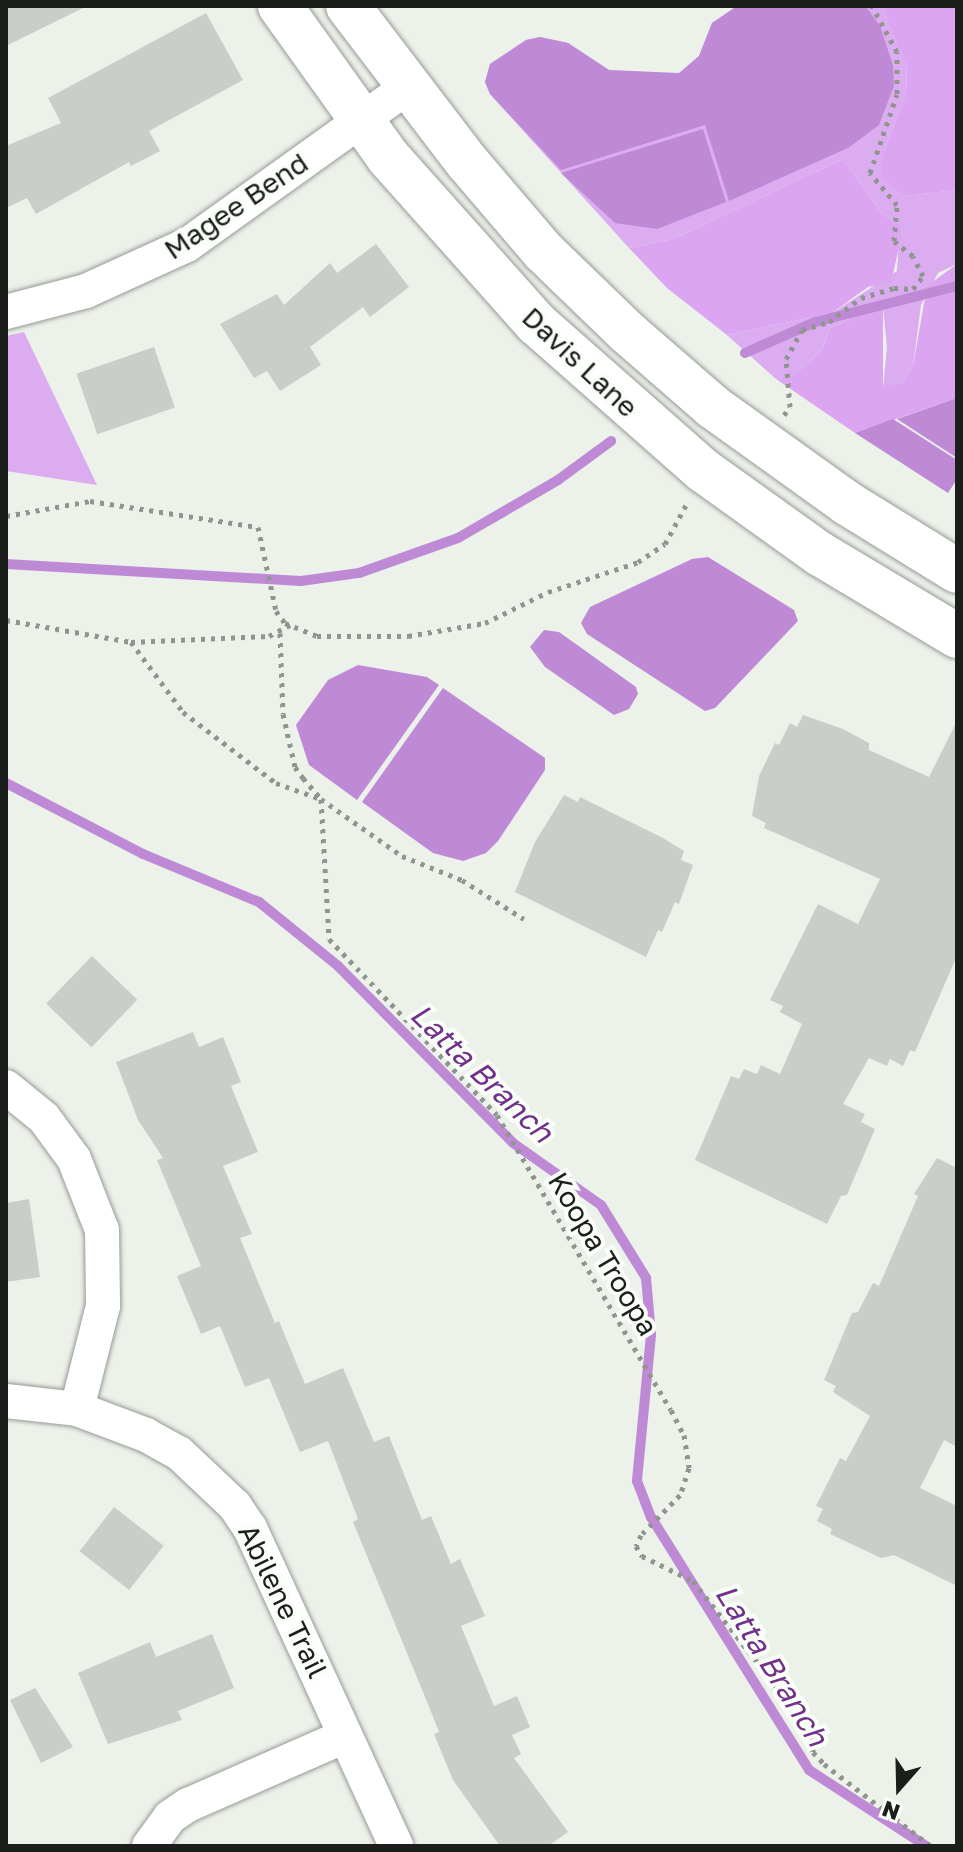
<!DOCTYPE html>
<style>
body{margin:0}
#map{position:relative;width:963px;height:1852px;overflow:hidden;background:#ecf1ea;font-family:"Golos Text",sans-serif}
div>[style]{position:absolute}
.green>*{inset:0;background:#dcacf1}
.forest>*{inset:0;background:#dba5f2}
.water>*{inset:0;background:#be8ad5}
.stream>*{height:10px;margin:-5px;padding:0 5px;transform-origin:5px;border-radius:5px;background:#be8ad5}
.building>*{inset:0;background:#c9cfc8;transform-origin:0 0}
.path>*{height:5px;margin-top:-2.5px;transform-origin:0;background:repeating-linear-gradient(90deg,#919590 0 4px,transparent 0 10px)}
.roads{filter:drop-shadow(0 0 2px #969b95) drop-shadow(0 0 2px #969b95)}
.minor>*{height:34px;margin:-17px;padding:0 17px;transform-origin:17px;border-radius:17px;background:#fff}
.secondary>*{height:44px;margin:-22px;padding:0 22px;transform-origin:22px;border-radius:22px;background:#fff}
span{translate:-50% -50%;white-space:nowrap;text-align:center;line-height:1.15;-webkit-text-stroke:8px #f9fff8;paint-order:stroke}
.street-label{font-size:28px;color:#1c1e1b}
.water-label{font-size:30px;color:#71318b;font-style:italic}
.frame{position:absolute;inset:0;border:8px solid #1c1e1b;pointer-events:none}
.north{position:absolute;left:859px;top:1748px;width:80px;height:80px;-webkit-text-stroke:6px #f9fff8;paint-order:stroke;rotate:200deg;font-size:22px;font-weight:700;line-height:32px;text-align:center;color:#1c1e1b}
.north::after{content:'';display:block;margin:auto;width:28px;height:36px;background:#1c1e1b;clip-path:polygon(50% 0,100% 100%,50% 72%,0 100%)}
</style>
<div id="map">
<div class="green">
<i style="clip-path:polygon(737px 6px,882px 6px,898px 41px,907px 65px,906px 93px,884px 151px,905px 196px,957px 190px,957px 264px,938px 273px,921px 305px,913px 366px,904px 381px,883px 389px,887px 347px,883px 307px,830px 328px,822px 350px,795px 374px,776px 379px,727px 335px,832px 313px,897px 271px,900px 224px,882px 214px,843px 159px,673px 239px,629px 248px,490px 94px,485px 82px,490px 64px,526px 40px,540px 37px,568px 43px,609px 70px,679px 74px,699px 56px,712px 23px)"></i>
<i style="clip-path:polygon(24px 332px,97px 485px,6px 471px,6px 336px)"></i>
</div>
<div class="forest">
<i style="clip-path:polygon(882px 6px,957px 6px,957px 190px,905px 196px,881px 177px,884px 151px,906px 93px,907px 65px)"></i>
<i style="clip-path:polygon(843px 159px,882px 214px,900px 224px,901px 238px,891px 283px,868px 287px,832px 313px,727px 335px,667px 288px,629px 248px,673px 239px)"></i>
<i style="clip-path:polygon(957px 264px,957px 398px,855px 433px,776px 379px,795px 374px,822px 350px,830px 328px,883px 306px,883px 388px,904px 381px,913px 366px,927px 286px)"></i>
</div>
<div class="water">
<i style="clip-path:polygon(737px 6px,867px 8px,880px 26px,893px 65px,894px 86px,879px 125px,848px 148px,729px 201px,705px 125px,561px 170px,490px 94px,485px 82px,490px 64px,526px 40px,540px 37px,568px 43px,609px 70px,679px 73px,699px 56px,712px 23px)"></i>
<i style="clip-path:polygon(703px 129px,726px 202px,657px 229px,615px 223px,561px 173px)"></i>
<i style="clip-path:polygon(957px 398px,957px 458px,897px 419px)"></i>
<i style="clip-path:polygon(893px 419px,957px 460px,957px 479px,948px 493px,855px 433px)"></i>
<i style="clip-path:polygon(708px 557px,794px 610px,798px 621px,715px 708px,705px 711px,587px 634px,581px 623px,590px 607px,692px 559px)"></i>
<i style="clip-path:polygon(544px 630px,559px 632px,636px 687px,638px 694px,629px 709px,614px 715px,545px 667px,530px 647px)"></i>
<i style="clip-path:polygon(358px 665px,427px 677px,439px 685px,357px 800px,309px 765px,296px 725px,328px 680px)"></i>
<i style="clip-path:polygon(443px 688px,545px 758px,545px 770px,498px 841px,486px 853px,463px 861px,433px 853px,362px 802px)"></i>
</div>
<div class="stream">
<i style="left:745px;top:353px;width:77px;rotate:-23.9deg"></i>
<i style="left:815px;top:322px;width:146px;rotate:-14.2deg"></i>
<i style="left:6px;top:564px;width:295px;rotate:3.3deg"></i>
<i style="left:301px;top:581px;width:59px;rotate:-7.9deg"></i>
<i style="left:359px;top:573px;width:105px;rotate:-19.5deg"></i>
<i style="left:458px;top:538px;width:116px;rotate:-30.1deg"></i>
<i style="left:558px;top:480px;width:66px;rotate:-36.3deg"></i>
<i style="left:6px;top:783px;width:154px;rotate:27.4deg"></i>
<i style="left:143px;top:854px;width:126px;rotate:22.5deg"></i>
<i style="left:259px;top:902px;width:102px;rotate:39deg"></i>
<i style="left:338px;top:966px;width:249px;rotate:45.3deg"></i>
<i style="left:513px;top:1143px;width:108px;rotate:35.2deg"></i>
<i style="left:601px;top:1205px;width:86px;rotate:58.3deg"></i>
<i style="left:646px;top:1278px;width:57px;rotate:85deg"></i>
<i style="left:651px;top:1335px;width:147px;rotate:95.5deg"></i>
<i style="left:637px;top:1481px;width:39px;rotate:69deg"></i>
<i style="left:651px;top:1517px;width:298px;rotate:58deg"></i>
<i style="left:809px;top:1770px;width:140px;rotate:33deg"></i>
</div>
<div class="building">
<i style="clip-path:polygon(6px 6px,87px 6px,6px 46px)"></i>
<i style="clip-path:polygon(206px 13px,243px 80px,149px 131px,160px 151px,131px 166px,129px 162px,36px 214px,27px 198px,6px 208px,6px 146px,61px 123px,48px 98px)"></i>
<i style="clip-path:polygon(376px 244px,409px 287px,370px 317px,363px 307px,310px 347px,321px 365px,280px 391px,267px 371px,254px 378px,220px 324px,277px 294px,284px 305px,330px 263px,337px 273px)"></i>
<i style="left:154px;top:347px;width:64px;height:82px;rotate:71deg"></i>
<i style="clip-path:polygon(803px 715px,843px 729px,869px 743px,869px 750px,929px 777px,957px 721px,957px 956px,915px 1052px,910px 1050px,903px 1066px,890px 1059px,887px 1066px,869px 1058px,843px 1104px,865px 1114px,861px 1122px,875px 1129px,847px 1195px,841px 1196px,827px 1224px,695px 1160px,731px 1076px,739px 1079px,744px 1069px,757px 1074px,761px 1065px,780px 1074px,802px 1024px,780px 1012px,783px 1006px,770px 1000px,818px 904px,858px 924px,880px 879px,764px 828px,766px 823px,752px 816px,759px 776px,775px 743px,779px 745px,790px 723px,797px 727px)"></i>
<i style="clip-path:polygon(564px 795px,578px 802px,580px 797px,663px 838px,684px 851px,681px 860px,693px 865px,679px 904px,675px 902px,662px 932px,658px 930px,646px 957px,515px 892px,535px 842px)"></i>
<i style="left:92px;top:956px;width:63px;height:66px;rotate:44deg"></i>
<i style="clip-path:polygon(193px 1032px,199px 1047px,223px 1037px,241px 1082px,231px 1086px,258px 1152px,223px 1166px,252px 1234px,240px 1238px,275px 1323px,279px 1321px,305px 1384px,343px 1368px,374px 1442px,389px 1436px,422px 1520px,431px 1516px,451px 1564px,460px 1559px,485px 1616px,461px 1626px,494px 1706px,517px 1696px,530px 1727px,512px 1735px,521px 1754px,514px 1758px,568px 1832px,548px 1846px,500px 1846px,453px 1780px,434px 1734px,439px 1732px,430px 1709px,353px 1522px,358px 1519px,328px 1441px,300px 1452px,269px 1378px,245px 1387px,220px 1326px,201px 1334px,177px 1276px,201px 1266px,157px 1160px,163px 1158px,138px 1120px,116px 1062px)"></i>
<i style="clip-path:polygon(937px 1158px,957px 1168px,957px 1447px,944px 1440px,920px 1488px,957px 1506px,957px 1586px,894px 1555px,881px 1558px,830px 1534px,832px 1529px,817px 1521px,823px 1509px,816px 1506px,840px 1458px,846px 1461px,870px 1416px,833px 1392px,836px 1386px,824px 1380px,852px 1313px,858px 1312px,873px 1283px,879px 1286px,918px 1196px,914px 1194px)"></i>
<i style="clip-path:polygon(29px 1199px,40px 1277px,6px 1282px,6px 1203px)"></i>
<i style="left:114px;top:1507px;width:63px;height:56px;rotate:38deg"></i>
<i style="clip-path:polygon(212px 1634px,234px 1688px,178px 1711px,182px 1720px,108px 1744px,78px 1673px,150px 1642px,156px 1657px)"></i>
<i style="clip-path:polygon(35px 1688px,73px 1747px,41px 1763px,10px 1700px)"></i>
</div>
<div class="path">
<i style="left:784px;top:415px;width:10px;rotate:-53deg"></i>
<i style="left:790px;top:407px;width:48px;rotate:-94.8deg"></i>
<i style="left:786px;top:359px;width:33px;rotate:-61deg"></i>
<i style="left:802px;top:330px;width:28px;rotate:-17deg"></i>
<i style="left:829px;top:322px;width:40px;rotate:-37deg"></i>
<i style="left:861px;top:298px;width:34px;rotate:-17deg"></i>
<i style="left:894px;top:288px;width:19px;rotate:3deg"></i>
<i style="left:913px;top:289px;width:16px;rotate:-52deg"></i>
<i style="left:923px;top:276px;width:22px;rotate:-117deg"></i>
<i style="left:913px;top:256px;width:24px;rotate:-142deg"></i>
<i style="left:894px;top:241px;width:36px;rotate:-85deg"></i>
<i style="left:897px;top:205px;width:42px;rotate:-130.2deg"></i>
<i style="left:870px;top:173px;width:83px;rotate:-71.1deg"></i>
<i style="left:897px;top:94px;width:42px;rotate:-90deg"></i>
<i style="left:897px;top:52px;width:52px;rotate:-118.5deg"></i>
<i style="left:6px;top:516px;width:85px;rotate:-10.1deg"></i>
<i style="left:90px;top:501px;width:170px;rotate:8.8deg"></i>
<i style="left:258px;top:527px;width:86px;rotate:77.9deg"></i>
<i style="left:276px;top:611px;width:15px;rotate:53deg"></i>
<i style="left:285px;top:623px;width:35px;rotate:22deg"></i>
<i style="left:317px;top:636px;width:91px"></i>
<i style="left:408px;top:636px;width:78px;rotate:-9.6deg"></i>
<i style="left:485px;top:623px;width:70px;rotate:-26.2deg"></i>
<i style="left:548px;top:592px;width:95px;rotate:-18.4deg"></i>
<i style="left:638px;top:562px;width:32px;rotate:-34deg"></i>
<i style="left:665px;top:544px;width:44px;rotate:-61.7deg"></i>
<i style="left:6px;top:620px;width:127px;rotate:10deg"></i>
<i style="left:131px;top:642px;width:138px;rotate:-2.5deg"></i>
<i style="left:269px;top:636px;width:24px;rotate:-28deg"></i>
<i style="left:280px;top:633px;width:81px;rotate:87.9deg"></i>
<i style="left:283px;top:714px;width:54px;rotate:77.2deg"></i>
<i style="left:295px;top:767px;width:14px;rotate:54deg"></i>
<i style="left:303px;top:778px;width:28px;rotate:49deg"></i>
<i style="left:321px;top:799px;width:99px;rotate:35.1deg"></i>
<i style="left:402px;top:856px;width:65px;rotate:21.8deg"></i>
<i style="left:462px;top:880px;width:73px;rotate:32.2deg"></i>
<i style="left:131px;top:642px;width:87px;rotate:53.4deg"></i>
<i style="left:183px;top:712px;width:117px;rotate:37.4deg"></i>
<i style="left:276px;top:783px;width:48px;rotate:19.6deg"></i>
<i style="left:321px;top:799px;width:140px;rotate:86.7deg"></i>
<i style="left:329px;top:939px;width:243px;rotate:46.3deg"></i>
<i style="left:497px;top:1115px;width:342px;rotate:59.5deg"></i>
<i style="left:671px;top:1410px;width:28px;rotate:63deg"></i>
<i style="left:684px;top:1435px;width:33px;rotate:81deg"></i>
<i style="left:689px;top:1468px;width:28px;rotate:108deg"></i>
<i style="left:680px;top:1495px;width:56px;rotate:134.3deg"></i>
<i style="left:641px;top:1535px;width:12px;rotate:114deg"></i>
<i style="left:636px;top:1546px;width:12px;rotate:59deg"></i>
<i style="left:642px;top:1556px;width:57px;rotate:26.1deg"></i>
<i style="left:693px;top:1581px;width:145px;rotate:51.7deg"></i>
<i style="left:783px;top:1695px;width:35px;rotate:41deg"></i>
<i style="left:809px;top:1718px;width:34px;rotate:83deg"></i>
<i style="left:813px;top:1752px;width:16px;rotate:47deg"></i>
<i style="left:824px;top:1764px;width:135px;rotate:37.5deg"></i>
</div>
<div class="roads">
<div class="minor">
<i style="left:6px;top:312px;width:83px;rotate:-14.7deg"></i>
<i style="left:86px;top:291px;width:111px;rotate:-24.5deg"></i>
<i style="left:187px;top:245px;width:269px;rotate:-35.6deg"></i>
<i style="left:6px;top:1087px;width:49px;rotate:39.2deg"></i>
<i style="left:44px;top:1118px;width:51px;rotate:53.8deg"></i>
<i style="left:74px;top:1159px;width:76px;rotate:68.5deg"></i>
<i style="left:102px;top:1230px;width:76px;rotate:89.2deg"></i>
<i style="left:103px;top:1306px;width:106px;rotate:104.2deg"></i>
<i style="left:6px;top:1401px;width:71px;rotate:6.4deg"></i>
<i style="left:77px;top:1409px;width:74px;rotate:20.6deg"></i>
<i style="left:146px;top:1435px;width:38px;rotate:29deg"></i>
<i style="left:179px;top:1453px;width:77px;rotate:43.4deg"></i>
<i style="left:235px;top:1506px;width:27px;rotate:56deg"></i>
<i style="left:250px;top:1528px;width:350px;rotate:65.3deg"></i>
<i style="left:149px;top:1846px;width:36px;rotate:-54deg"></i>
<i style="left:170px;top:1817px;width:22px;rotate:-34deg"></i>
<i style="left:188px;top:1805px;width:171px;rotate:-23.7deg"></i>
</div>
<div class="secondary">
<i style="left:280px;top:6px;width:186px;rotate:54.4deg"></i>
<i style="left:388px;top:157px;width:224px;rotate:48.3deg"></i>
<i style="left:537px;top:324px;width:222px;rotate:41.4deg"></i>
<i style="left:704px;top:471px;width:143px;rotate:35.6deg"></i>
<i style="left:820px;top:554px;width:160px;rotate:30.9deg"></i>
<i style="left:348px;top:6px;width:196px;rotate:52.7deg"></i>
<i style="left:467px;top:162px;width:118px;rotate:49.5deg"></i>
<i style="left:544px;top:252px;width:117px;rotate:44deg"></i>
<i style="left:628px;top:333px;width:113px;rotate:41deg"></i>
<i style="left:713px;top:407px;width:165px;rotate:35.6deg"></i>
<i style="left:847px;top:503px;width:129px;rotate:31.7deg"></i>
</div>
</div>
<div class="street-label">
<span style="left:236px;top:206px;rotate:-34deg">Magee Bend</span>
<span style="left:580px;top:362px;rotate:43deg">Davis Lane</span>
<span style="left:603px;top:1254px;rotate:59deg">Koopa Troopa</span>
<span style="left:283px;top:1601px;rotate:64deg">Abilene Trail</span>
</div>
<div class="water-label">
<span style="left:482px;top:1073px;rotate:44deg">Latta Branch</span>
<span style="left:772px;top:1665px;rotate:58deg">Latta Branch</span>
</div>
<div class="frame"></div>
<div class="north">N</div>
</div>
